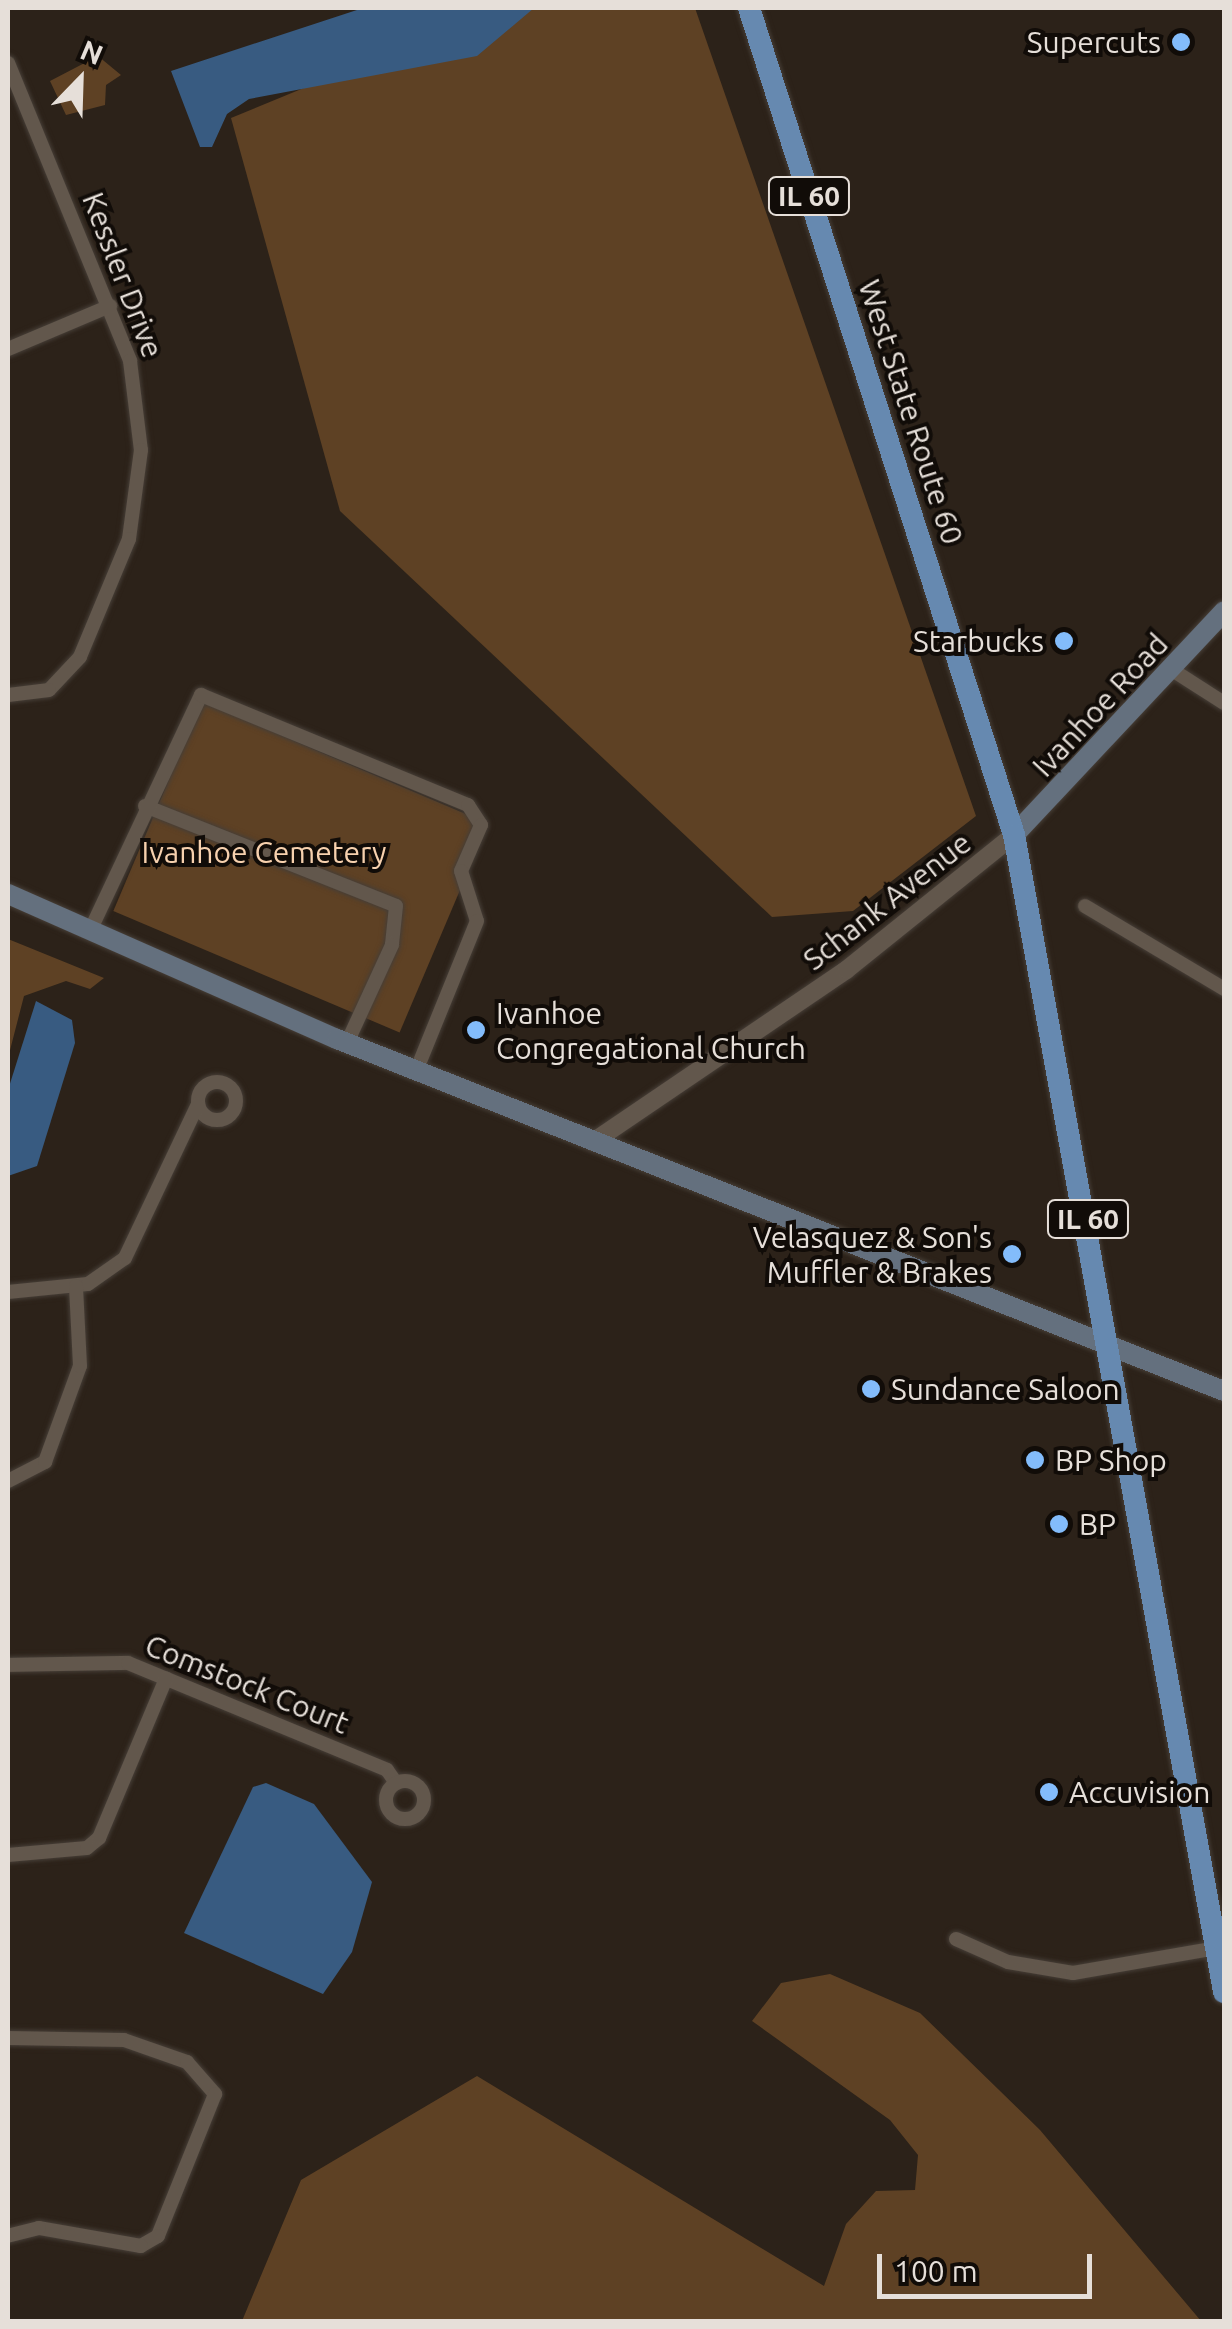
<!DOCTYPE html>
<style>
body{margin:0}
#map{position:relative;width:1232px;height:2329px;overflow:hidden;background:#2c2219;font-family:Ubuntu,sans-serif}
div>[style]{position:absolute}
.green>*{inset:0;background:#5e4124;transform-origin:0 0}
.water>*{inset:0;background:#385b81}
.roads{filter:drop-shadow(0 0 2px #463e37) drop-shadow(0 0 2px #463e37)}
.minor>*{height:14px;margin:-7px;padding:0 7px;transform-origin:7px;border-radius:7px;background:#62574c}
.minor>.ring{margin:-7px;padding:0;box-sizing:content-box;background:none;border:14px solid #62574c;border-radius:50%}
.tertiary>*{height:18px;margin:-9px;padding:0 9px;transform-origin:9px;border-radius:9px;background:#62574c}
.secondary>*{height:20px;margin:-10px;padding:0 10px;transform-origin:10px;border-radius:10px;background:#64707e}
.primary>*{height:22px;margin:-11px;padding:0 11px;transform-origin:11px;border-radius:11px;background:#6689b0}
.dots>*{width:28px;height:28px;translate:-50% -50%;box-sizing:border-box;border:5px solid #110c08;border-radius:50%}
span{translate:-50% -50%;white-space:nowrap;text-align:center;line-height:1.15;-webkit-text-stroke:8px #110c08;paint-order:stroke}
.shield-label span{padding:2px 8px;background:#110c08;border:2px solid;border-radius:8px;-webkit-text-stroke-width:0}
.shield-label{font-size:28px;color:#e6dfd9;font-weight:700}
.poi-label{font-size:30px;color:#e6dfd9}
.right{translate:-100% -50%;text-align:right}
.left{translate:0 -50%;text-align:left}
.street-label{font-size:30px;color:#e6dfd9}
.park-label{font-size:30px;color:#f7d1ae}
.frame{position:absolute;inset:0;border:10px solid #e6dfd9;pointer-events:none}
.north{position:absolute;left:30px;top:30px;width:100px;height:100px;-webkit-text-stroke:8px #110c08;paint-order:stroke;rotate:23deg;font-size:28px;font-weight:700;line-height:40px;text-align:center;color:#e6dfd9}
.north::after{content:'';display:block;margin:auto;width:35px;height:45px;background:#e6dfd9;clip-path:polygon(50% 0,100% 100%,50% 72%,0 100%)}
.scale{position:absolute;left:877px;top:2254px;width:215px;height:45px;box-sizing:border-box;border:5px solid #e6dfd9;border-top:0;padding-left:12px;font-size:30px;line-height:35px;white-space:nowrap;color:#e6dfd9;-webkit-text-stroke:8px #110c08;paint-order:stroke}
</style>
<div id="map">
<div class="green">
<i style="clip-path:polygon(498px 8px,695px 8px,976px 816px,853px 911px,772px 917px,340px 511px,231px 118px)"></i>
<i style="clip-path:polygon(98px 56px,121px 75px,106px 85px,105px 105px,66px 115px,50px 81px)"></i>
<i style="left:202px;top:702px;width:311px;height:227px;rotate:23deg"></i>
<i style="clip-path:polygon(8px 939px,104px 978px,90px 989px,66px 981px,24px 996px,8px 1058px)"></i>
<i style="clip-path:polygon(830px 1974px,920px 2013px,1040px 2130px,1201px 2321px,242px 2321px,301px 2180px,477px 2076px,824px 2286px,846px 2224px,876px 2191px,915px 2190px,918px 2155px,890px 2120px,752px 2021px,781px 1983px)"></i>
</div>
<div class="water">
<i style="clip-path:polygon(363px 8px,534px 8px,477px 56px,249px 99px,227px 114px,212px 147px,200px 147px,171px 71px)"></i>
<i style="clip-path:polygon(36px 1001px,72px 1020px,75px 1043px,37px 1166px,8px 1176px,8px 1090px)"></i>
<i style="clip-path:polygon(266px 1783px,314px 1804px,372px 1882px,352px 1952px,323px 1994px,184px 1933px,253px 1787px)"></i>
</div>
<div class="roads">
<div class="minor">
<i style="left:8px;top:63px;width:322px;rotate:67.7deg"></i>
<i style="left:130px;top:361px;width:90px;rotate:83deg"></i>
<i style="left:141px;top:450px;width:90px;rotate:97.7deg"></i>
<i style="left:129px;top:539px;width:128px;rotate:112.6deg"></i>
<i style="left:80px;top:657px;width:45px;rotate:133.2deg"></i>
<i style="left:49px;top:690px;width:41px;rotate:173deg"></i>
<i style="left:8px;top:349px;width:111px;rotate:-22.9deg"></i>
<i style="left:1174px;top:671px;width:59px;rotate:32.6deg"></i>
<i style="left:145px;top:806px;width:270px;rotate:21.7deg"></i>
<i style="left:396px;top:906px;width:39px;rotate:96deg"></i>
<i style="left:392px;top:945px;width:108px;rotate:114.7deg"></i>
<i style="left:1085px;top:906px;width:162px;rotate:30.8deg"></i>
<i style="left:90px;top:931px;width:261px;rotate:-64.8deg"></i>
<i style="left:201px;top:695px;width:289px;rotate:22.4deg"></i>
<i style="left:468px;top:805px;width:24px;rotate:57deg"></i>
<i style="left:481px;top:825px;width:50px;rotate:113.5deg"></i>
<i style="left:461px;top:871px;width:52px;rotate:72.3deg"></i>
<i style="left:477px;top:921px;width:162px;rotate:112.1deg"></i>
<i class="ring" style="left:198px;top:1082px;width:24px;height:24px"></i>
<i style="left:8px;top:1292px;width:80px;rotate:-5.7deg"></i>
<i style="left:88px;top:1284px;width:45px;rotate:-35.1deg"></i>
<i style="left:125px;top:1258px;width:170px;rotate:-64.6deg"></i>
<i style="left:8px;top:1481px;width:42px;rotate:-27.2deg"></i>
<i style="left:45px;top:1462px;width:102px;rotate:-70deg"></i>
<i style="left:80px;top:1366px;width:80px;rotate:-92.9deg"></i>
<i style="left:8px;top:1665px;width:120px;rotate:-1deg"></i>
<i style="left:128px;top:1663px;width:280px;rotate:22.4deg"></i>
<i style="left:387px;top:1770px;width:16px;rotate:55deg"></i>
<i class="ring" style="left:386px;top:1781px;width:24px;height:24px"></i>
<i style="left:8px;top:1855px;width:79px;rotate:-5.1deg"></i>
<i style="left:87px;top:1848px;width:16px;rotate:-40deg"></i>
<i style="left:99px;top:1838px;width:173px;rotate:-67.2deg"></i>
<i style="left:956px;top:1939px;width:57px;rotate:23.9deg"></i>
<i style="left:1008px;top:1962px;width:66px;rotate:9.6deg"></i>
<i style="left:1073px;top:1973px;width:151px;rotate:-9.9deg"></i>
<i style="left:8px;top:2038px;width:116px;rotate:1deg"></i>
<i style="left:124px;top:2040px;width:67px;rotate:19.2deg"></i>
<i style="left:187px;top:2062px;width:43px;rotate:48.8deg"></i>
<i style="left:215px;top:2094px;width:153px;rotate:111.9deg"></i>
<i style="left:158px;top:2236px;width:20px;rotate:150deg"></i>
<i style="left:141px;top:2246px;width:104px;rotate:-170deg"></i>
<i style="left:39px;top:2228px;width:32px;rotate:166deg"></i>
</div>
<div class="tertiary">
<i style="left:593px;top:1142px;width:306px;rotate:-34.2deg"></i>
<i style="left:846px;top:970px;width:216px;rotate:-38.8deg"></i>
</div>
<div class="secondary">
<i style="left:1014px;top:835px;width:307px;rotate:-46.8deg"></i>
<i style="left:8px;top:894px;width:360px;rotate:23.8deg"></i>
<i style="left:337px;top:1039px;width:954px;rotate:21.65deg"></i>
</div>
<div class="primary">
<i style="left:749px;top:8px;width:868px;rotate:72.23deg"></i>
<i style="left:1014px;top:835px;width:1176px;rotate:79.71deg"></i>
</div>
</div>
<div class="dots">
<i style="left:1181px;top:42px;background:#83bcfb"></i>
<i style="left:1064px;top:641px;background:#83bcfb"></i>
<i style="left:476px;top:1030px;background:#83bcfb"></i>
<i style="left:1012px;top:1254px;background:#83bcfb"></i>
<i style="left:871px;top:1389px;background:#83bcfb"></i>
<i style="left:1035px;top:1460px;background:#83bcfb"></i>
<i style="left:1059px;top:1524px;background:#83bcfb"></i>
<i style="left:1049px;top:1792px;background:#83bcfb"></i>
</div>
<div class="shield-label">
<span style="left:809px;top:196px">IL 60</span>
<span style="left:1088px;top:1219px">IL 60</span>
</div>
<div class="poi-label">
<span class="right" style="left:1161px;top:42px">Supercuts</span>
<span class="right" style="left:1044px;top:641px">Starbucks</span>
<span class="left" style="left:496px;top:1030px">Ivanhoe<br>Congregational Church</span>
<span class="right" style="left:992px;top:1254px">Velasquez &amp; Son's<br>Muffler &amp; Brakes</span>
<span class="left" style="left:891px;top:1389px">Sundance Saloon</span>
<span class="left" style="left:1055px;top:1460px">BP Shop</span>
<span class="left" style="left:1079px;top:1524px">BP</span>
<span class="left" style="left:1069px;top:1792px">Accuvision</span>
</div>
<div class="street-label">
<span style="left:123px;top:275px;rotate:69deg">Kessler Drive</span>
<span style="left:911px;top:412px;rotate:72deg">West State Route 60</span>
<span style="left:1100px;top:705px;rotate:-47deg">Ivanhoe Road</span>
<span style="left:887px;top:901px;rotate:-38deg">Schank Avenue</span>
<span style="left:247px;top:1684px;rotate:22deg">Comstock Court</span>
</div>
<div class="park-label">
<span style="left:264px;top:852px">Ivanhoe Cemetery</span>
</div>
<div class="frame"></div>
<div class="north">N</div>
<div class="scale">100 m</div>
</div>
